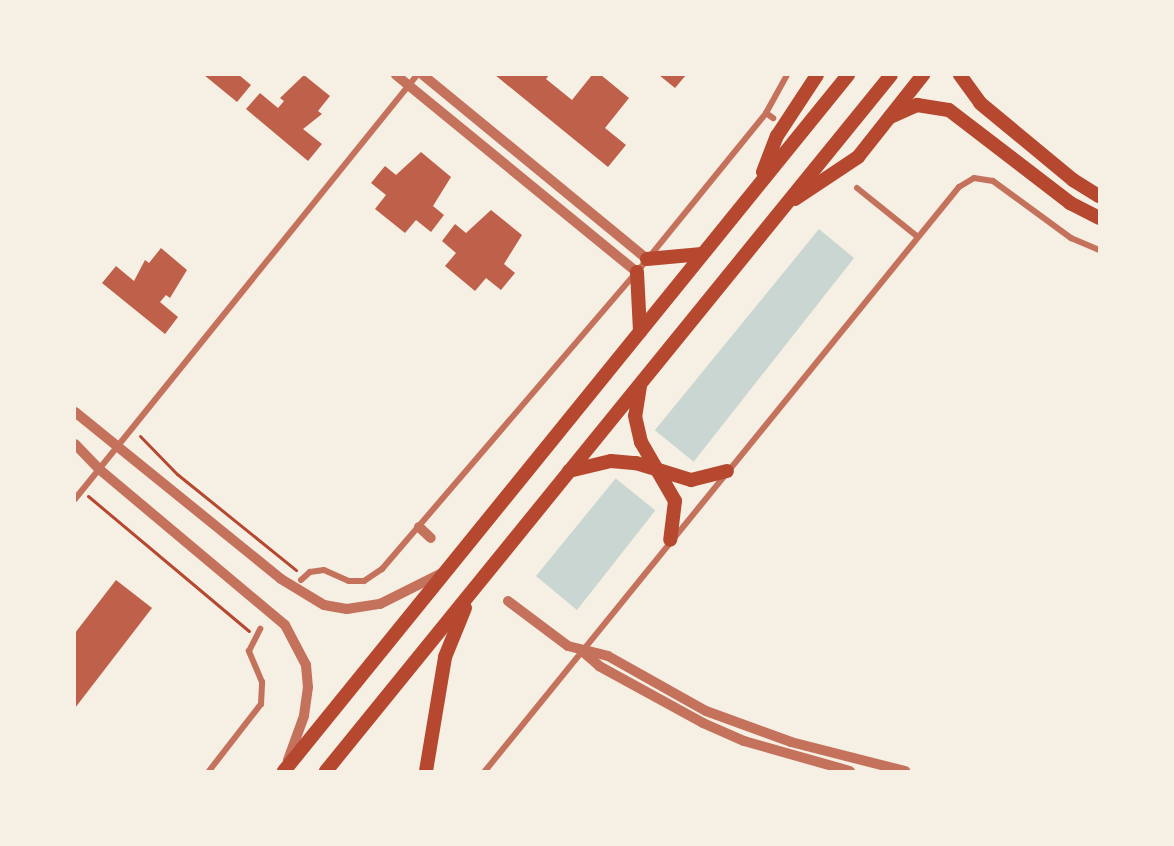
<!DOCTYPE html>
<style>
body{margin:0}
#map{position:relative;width:1174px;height:846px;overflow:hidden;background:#f6efe4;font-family:"IBM Plex Sans",sans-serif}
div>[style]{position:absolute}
.water>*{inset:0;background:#c9d6d2}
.pier>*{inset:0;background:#f6efe4;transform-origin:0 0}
.building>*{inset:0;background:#bf614a}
.path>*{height:3px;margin:-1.5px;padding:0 1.5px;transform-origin:1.5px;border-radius:1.5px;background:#b5482f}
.minor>*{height:6px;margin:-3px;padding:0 3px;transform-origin:3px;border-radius:3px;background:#c5725c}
.tertiary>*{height:10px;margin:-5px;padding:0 5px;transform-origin:5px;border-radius:5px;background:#c5725c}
.primary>*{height:14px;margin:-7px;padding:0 7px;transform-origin:7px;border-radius:7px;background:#b5482f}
span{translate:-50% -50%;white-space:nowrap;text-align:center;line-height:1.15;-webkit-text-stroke:4.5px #f6efe4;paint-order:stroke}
.frame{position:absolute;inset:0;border:76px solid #f6efe4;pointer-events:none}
</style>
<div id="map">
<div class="water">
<i style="clip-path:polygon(819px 229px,854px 258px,577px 610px,536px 576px)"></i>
</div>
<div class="pier">
<i style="left:652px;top:428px;width:55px;height:62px;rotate:39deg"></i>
</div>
<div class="building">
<i style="clip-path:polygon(204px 75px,239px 75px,251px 85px,237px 102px)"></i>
<i style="clip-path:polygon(304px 75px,330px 96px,318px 111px,322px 114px,303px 129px,322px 144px,308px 161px,246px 109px,260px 93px,278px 108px,284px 101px,280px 98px)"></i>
<i style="clip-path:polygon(495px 75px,549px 75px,546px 79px,572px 100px,592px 75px,601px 75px,629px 98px,605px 128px,626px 145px,608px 167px)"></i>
<i style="clip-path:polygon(659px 75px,686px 75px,675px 88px)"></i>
<i style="clip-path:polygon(421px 152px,451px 177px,433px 206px,444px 215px,431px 232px,416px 220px,405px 233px,375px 209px,386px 195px,371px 183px,385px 166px,396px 175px)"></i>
<i style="clip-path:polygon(491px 210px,522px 235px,504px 264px,515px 273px,501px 290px,486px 278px,475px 291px,445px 266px,456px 253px,442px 241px,455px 224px,466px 233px)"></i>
<i style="clip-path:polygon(161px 248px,187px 270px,170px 298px,166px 295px,160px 302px,178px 317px,165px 334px,102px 283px,116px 266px,134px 281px,145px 260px,149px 263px)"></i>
<i style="clip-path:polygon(116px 580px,152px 608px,75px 708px,75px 633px)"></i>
</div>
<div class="path">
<i style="left:140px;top:436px;width:53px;rotate:45.8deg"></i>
<i style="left:177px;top:474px;width:153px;rotate:38.9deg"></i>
<i style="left:88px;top:496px;width:210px;rotate:40deg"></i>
</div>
<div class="minor">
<i style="left:766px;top:113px;width:9px;rotate:36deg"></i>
<i style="left:857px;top:188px;width:78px;rotate:38.8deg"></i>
<i style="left:75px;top:499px;width:545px;rotate:-51.11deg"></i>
<i style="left:301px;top:580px;width:12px;rotate:-42deg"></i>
<i style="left:310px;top:572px;width:14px;rotate:-8deg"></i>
<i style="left:324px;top:570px;width:27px;rotate:24deg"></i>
<i style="left:349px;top:581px;width:15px"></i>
<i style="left:364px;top:581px;width:22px;rotate:-34deg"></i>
<i style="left:382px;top:569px;width:391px;rotate:-49.4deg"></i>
<i style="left:637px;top:272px;width:205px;rotate:-50.9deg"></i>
<i style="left:766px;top:113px;width:43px;rotate:-61.1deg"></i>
<i style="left:209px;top:771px;width:85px;rotate:-52.2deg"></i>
<i style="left:261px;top:704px;width:22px;rotate:-87deg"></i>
<i style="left:262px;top:682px;width:34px;rotate:-113deg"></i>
<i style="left:249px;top:651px;width:25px;rotate:-63deg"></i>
<i style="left:485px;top:771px;width:752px;rotate:-50.94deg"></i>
<i style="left:959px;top:187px;width:17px;rotate:-31deg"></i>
<i style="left:974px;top:178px;width:19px;rotate:9deg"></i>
<i style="left:993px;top:181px;width:97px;rotate:36.2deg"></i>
<i style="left:1071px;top:238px;width:30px;rotate:23deg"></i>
</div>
<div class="tertiary">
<i style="left:396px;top:75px;width:311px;rotate:39.3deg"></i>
<i style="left:423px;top:75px;width:290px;rotate:39.4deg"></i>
<i style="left:75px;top:412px;width:265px;rotate:39deg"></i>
<i style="left:281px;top:579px;width:50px;rotate:31.2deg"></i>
<i style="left:324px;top:605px;width:23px;rotate:10deg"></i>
<i style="left:347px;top:609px;width:33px;rotate:-9deg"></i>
<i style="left:380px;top:604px;width:69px;rotate:-26.6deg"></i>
<i style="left:75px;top:444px;width:35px;rotate:46deg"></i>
<i style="left:99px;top:469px;width:243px;rotate:40deg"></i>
<i style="left:285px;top:625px;width:45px;rotate:62.3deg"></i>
<i style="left:306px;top:665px;width:22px;rotate:85deg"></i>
<i style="left:308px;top:687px;width:29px;rotate:98deg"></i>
<i style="left:304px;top:716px;width:47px;rotate:110deg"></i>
<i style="left:419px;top:527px;width:16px;rotate:43deg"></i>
<i style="left:508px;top:601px;width:75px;rotate:36.9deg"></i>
<i style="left:568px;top:646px;width:41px;rotate:14deg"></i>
<i style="left:608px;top:656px;width:112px;rotate:29.3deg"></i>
<i style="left:706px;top:711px;width:90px;rotate:20deg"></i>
<i style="left:791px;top:742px;width:118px;rotate:14.3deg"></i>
<i style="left:582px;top:651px;width:23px;rotate:41deg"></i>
<i style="left:599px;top:666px;width:119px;rotate:28.7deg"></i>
<i style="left:703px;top:723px;width:45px;rotate:23.7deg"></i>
<i style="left:744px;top:741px;width:110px;rotate:15.8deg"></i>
</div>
<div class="primary">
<i style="left:960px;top:75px;width:34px;rotate:54deg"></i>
<i style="left:980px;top:103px;width:121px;rotate:39.6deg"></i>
<i style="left:1073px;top:180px;width:31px;rotate:32deg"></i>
<i style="left:890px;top:117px;width:30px;rotate:-24deg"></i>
<i style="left:917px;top:105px;width:32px;rotate:9deg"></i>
<i style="left:949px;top:110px;width:153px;rotate:37.5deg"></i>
<i style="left:1070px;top:203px;width:33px;rotate:27deg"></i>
<i style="left:763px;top:172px;width:39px;rotate:-69deg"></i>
<i style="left:777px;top:136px;width:73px;rotate:-56.7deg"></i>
<i style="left:795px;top:199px;width:76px;rotate:-33.7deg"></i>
<i style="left:858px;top:157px;width:105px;rotate:-51.6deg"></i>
<i style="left:647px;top:259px;width:55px;rotate:-5.2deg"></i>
<i style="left:637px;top:272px;width:60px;rotate:87.1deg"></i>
<i style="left:640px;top:386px;width:30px;rotate:99deg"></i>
<i style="left:635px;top:416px;width:27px;rotate:77deg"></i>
<i style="left:641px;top:442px;width:68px;rotate:60deg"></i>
<i style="left:675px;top:501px;width:39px;rotate:97deg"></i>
<i style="left:569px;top:471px;width:43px;rotate:-13.4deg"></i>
<i style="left:611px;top:461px;width:25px;rotate:5deg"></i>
<i style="left:636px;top:463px;width:58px;rotate:17.2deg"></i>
<i style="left:691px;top:480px;width:37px;rotate:-14deg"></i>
<i style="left:284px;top:771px;width:896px;rotate:-50.98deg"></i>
<i style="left:326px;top:771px;width:896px;rotate:-50.93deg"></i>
<i style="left:426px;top:771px;width:116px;rotate:-80.5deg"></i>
<i style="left:445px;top:657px;width:53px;rotate:-67.8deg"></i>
</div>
<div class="frame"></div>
</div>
